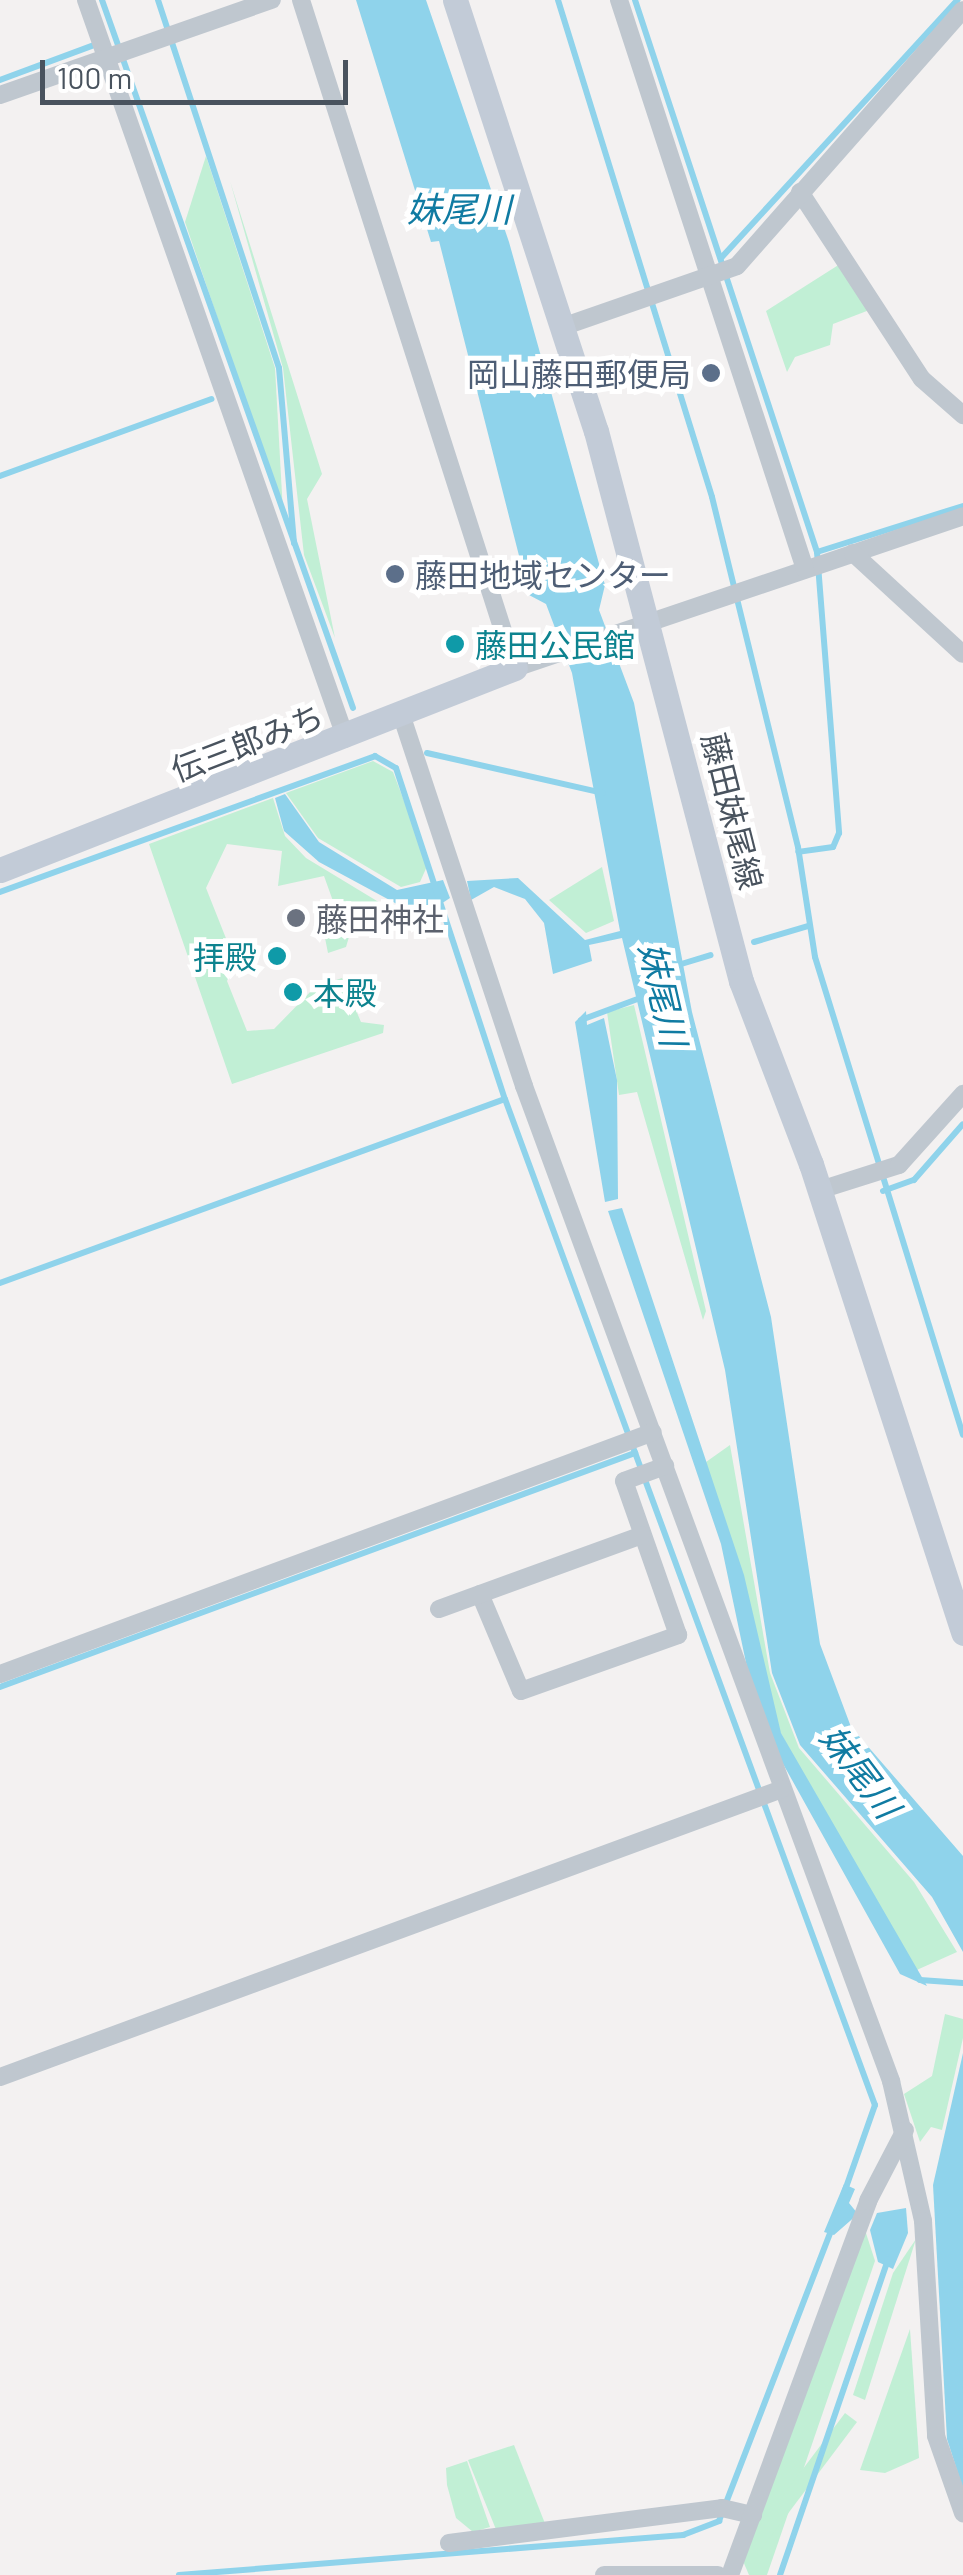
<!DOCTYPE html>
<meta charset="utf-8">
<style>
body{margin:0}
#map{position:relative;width:963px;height:2575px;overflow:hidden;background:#f3f1f1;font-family:Barlow,"Noto Sans JP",sans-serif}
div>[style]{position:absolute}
.green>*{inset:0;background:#c1efd5;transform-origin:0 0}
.water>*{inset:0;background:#8fd3eb}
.stream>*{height:6px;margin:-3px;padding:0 3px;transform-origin:3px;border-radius:3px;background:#8fd3eb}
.street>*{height:18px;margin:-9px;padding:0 9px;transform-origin:9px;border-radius:9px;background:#bfc7cf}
.secondary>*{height:25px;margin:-12.5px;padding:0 12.5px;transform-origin:12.5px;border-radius:12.5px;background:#c2cbd7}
.dots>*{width:28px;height:28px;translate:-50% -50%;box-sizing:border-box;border:5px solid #fff;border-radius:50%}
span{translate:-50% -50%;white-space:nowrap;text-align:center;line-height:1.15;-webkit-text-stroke:10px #fff;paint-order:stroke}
.service-label{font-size:32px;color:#4e5e75}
.right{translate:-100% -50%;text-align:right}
.left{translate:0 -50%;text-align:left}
.culture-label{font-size:32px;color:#0d838f}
.street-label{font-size:32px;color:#49535e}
.worship-label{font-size:32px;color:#5b616d}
.water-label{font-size:35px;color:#107ba2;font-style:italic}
.scale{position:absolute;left:40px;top:60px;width:308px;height:45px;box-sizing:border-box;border:5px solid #49535e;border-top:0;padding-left:12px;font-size:30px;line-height:35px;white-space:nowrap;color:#49535e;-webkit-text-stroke:8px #fff;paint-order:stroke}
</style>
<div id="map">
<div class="green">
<i style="clip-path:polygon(206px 156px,275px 368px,283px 512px,185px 222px)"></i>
<i style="clip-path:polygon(230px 181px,322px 474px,307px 499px,335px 638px,304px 555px,283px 368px)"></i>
<i style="clip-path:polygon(840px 264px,872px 309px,833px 324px,830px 345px,795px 357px,787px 372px,766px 311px)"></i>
<i style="clip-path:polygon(373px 761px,393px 772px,428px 864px,420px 882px,401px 887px,318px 838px,286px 793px)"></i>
<i style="clip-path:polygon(273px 798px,285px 836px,306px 858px,410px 921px,379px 936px,352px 927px,346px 947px,328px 953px,325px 938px,343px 929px,324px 876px,278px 886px,282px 851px,227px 844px,206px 888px,235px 961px,227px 981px,247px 1031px,274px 1029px,315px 987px,342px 978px,361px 1022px,384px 1025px,383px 1033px,232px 1084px,149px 844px)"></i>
<i style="clip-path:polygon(602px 867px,614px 921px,586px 933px,549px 900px)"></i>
<i style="clip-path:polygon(634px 1005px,706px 1311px,703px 1320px,637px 1092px,619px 1095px,607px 1012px)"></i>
<i style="clip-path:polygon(730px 1445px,770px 1673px,799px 1748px,914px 1882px,957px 1952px,910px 1973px,777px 1726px,706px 1462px)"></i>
<i style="clip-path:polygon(945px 2014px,963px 2019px,963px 2038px,942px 2130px,931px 2127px,920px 2142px,904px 2094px,932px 2076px)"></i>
<i style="clip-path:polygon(865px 2230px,875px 2261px,767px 2575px,749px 2575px,743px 2561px)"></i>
<i style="clip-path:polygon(916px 2239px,865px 2400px,853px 2395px,893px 2273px)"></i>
<i style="clip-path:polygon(910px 2329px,919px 2458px,885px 2473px,860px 2470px)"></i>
<i style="left:845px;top:2413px;width:15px;height:171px;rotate:37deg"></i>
<i style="clip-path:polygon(514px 2445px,546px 2526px,497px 2532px,468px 2460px)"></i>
<i style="clip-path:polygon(467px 2461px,490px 2527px,473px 2532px,456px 2518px,447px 2485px,446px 2468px)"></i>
</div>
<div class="water">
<i style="clip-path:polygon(356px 0,426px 0,509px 242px,605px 585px,599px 610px,634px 703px,692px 1012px,771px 1317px,820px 1644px,851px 1727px,963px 1856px,963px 1952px,932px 1897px,800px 1745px,772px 1673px,725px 1370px,622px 938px,589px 945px,592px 961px,553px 974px,544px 923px,525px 899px,494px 887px,471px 900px,467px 881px,518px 878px,585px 940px,620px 931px,572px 673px,546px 604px,529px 595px,439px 241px,431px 242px)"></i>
<i style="clip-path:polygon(285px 794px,319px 842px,397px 890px,443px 880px,450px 898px,421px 917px,319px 862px,284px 831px,275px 798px)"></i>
<i style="clip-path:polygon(586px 1011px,587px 1025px,604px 1018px,617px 1080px,618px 1199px,605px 1202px,575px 1022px)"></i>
<i style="clip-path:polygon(622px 1208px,744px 1575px,781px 1733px,927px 1986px,900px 1974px,782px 1762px,749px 1677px,721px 1544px,608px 1211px)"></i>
<i style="clip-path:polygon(963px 2053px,963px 2489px,947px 2439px,933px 2185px)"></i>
<i style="clip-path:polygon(844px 2184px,855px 2189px,849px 2203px,858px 2214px,834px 2235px,824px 2232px)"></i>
<i style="clip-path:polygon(906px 2208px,908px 2233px,893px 2269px,878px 2262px,870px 2230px,877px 2213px)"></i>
</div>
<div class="stream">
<i style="left:102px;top:0;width:751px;rotate:70.48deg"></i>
<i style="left:158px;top:0;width:387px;rotate:71.8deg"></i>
<i style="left:279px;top:368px;width:176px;rotate:85.1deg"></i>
<i style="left:558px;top:0;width:520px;rotate:72.78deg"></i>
<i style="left:712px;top:497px;width:360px;rotate:76.2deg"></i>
<i style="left:798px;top:847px;width:111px;rotate:81.2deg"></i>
<i style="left:815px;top:957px;width:500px;rotate:72.8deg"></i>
<i style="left:635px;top:0;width:581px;rotate:71.75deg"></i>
<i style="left:817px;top:552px;width:282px;rotate:85.5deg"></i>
<i style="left:839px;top:833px;width:15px;rotate:113deg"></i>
<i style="left:833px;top:847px;width:35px;rotate:172deg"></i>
<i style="left:0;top:80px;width:103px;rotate:-20.4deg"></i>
<i style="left:721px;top:258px;width:350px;rotate:-47.5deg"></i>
<i style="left:0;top:476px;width:225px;rotate:-20deg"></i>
<i style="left:817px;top:552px;width:153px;rotate:-17.5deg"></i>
<i style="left:427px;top:753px;width:180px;rotate:12.8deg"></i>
<i style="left:0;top:892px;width:399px;rotate:-19.9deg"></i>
<i style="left:375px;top:756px;width:24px;rotate:30deg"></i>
<i style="left:396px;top:768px;width:348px;rotate:71.8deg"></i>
<i style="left:505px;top:1099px;width:1072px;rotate:69.81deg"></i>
<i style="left:875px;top:2105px;width:93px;rotate:109.4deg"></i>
<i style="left:754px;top:942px;width:56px;rotate:-16.5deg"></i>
<i style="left:678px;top:965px;width:34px;rotate:-17deg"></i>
<i style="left:581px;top:1020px;width:66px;rotate:-20.4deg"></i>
<i style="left:883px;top:1191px;width:33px;rotate:-20deg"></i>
<i style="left:914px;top:1180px;width:74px;rotate:-48.8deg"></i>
<i style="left:0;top:1283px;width:537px;rotate:-20.02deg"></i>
<i style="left:0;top:1687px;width:677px;rotate:-20.23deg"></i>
<i style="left:920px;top:1980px;width:43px;rotate:4deg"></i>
<i style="left:179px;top:2575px;width:506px;rotate:-4.54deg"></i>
<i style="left:683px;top:2535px;width:39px;rotate:-21deg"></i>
<i style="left:719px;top:2521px;width:314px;rotate:-68.9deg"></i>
<i style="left:780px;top:2575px;width:334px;rotate:-71.1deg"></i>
</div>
<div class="street">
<i style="left:86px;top:0;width:783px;rotate:70.62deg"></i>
<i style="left:301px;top:0;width:701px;rotate:72.24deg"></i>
<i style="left:515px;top:668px;width:473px;rotate:-18.7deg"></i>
<i style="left:619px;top:0;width:599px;rotate:71.9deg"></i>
<i style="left:0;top:95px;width:288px;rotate:-19.3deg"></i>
<i style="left:800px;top:192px;width:223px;rotate:56.9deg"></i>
<i style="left:922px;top:379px;width:55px;rotate:41.3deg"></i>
<i style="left:562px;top:327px;width:185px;rotate:-19.2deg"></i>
<i style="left:737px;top:266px;width:341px;rotate:-48.6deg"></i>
<i style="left:853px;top:553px;width:149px;rotate:42.6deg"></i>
<i style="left:401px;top:714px;width:392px;rotate:71.7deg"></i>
<i style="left:524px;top:1086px;width:1061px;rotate:69.75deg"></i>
<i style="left:891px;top:2081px;width:144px;rotate:77.1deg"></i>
<i style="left:923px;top:2221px;width:215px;rotate:86.5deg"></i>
<i style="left:936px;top:2436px;width:82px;rotate:70.7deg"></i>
<i style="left:820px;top:1190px;width:83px;rotate:-17.6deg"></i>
<i style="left:899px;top:1165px;width:96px;rotate:-48deg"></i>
<i style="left:480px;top:1594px;width:105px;rotate:67.1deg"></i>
<i style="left:521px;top:1691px;width:167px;rotate:-19.6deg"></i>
<i style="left:678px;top:1635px;width:163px;rotate:-109.3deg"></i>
<i style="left:624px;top:1481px;width:44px;rotate:-20.1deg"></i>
<i style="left:439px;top:1609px;width:216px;rotate:-20deg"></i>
<i style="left:0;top:1674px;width:696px;rotate:-20.33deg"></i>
<i style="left:0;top:2077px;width:833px;rotate:-20.22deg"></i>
<i style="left:449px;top:2543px;width:275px;rotate:-7.3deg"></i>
<i style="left:722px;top:2508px;width:32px;rotate:13deg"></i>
<i style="left:604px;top:2575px;width:114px"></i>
<i style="left:730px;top:2575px;width:399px;rotate:-69.7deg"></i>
<i style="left:868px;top:2201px;width:80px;rotate:-62.5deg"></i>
</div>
<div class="secondary">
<i style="left:455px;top:0;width:453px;rotate:71.9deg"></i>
<i style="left:596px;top:431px;width:569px;rotate:75.23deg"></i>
<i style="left:741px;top:981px;width:196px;rotate:69.1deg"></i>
<i style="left:811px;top:1164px;width:493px;rotate:72deg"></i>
<i style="left:0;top:870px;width:553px;rotate:-21.42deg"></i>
</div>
<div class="dots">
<i style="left:711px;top:373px;background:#5c6f8a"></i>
<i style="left:395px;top:574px;background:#5c6f8a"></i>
<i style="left:455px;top:644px;background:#0f9aa8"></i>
<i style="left:296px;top:918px;background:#6b7280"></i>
<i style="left:277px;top:956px;background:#0f9aa8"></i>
<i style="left:293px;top:992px;background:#0f9aa8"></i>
</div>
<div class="service-label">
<span class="right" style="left:691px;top:373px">岡山藤田郵便局</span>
<span class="left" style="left:415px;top:574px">藤田地域センター</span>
</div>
<div class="culture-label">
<span class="left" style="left:475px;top:644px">藤田公民館</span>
<span class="right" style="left:257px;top:956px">拝殿</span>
<span class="left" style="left:313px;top:992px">本殿</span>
</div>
<div class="street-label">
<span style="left:247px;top:742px;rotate:-21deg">伝三郎みち</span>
<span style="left:733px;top:811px;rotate:76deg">藤田妹尾線</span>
</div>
<div class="worship-label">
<span class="left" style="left:316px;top:918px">藤田神社</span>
</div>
<div class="water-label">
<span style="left:459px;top:208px">妹尾川</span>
<span style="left:664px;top:994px;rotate:77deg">妹尾川</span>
<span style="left:861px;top:1771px;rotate:53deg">妹尾川</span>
</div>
<div class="scale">100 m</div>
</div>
